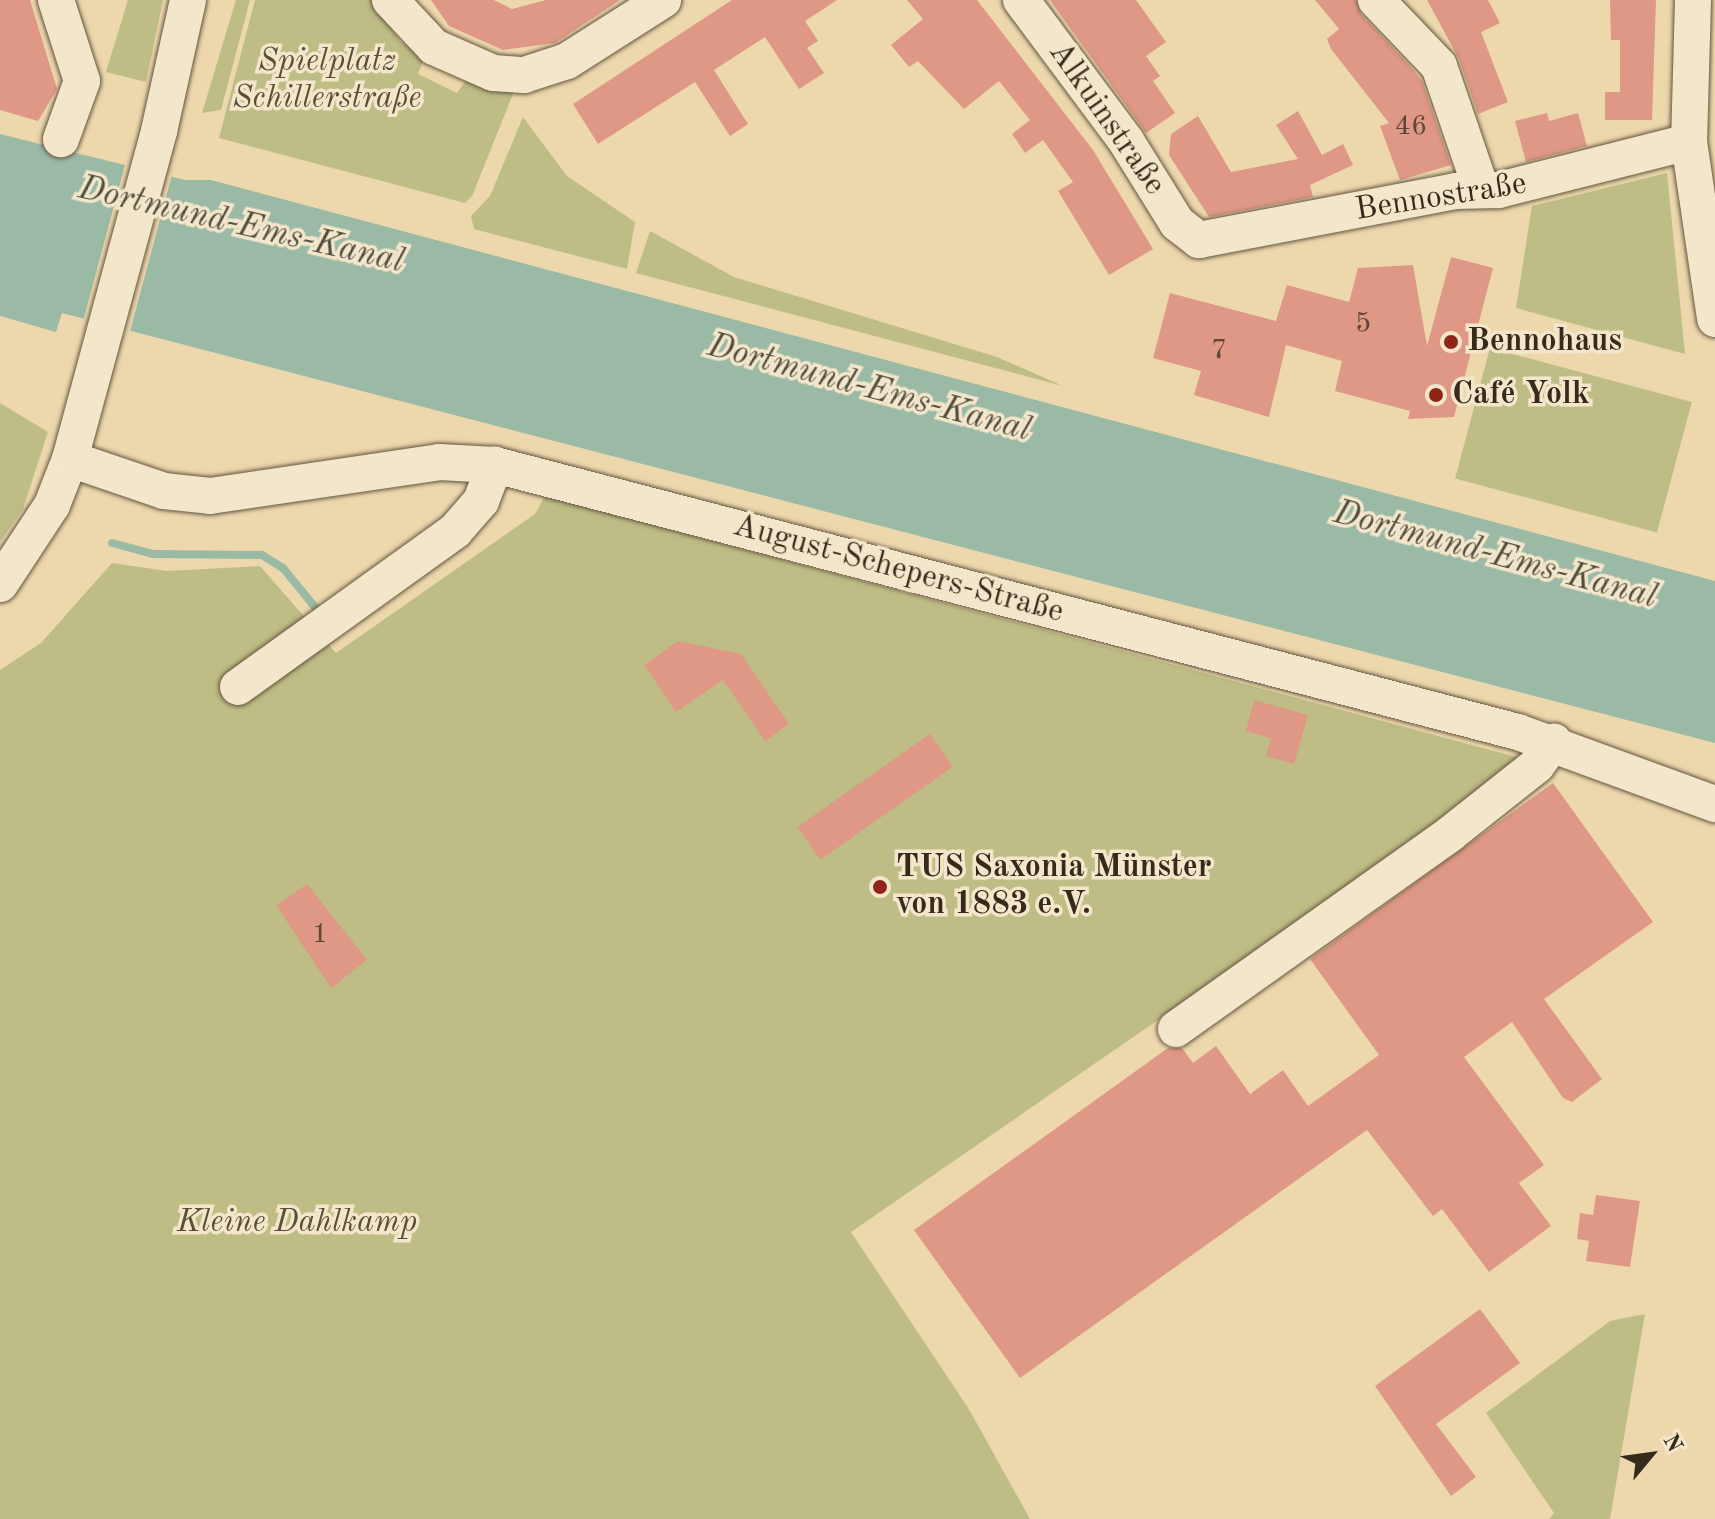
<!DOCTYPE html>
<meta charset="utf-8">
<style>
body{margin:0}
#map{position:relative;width:1715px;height:1519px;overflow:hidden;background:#edd8ad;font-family:"Old Standard TT",serif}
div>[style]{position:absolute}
.green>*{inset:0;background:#bebd85;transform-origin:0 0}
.water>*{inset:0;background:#9abaa6}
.pier>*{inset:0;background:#edd8ad;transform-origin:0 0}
.stream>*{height:8px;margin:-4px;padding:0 4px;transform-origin:4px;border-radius:4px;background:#9abaa6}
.building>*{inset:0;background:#df9885;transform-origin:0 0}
.roads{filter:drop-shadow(0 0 2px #645640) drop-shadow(0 0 2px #645640)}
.minor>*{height:36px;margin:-18px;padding:0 18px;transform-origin:18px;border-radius:18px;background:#f3e6ca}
.dots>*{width:22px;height:22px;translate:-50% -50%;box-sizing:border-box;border:4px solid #f3e6ca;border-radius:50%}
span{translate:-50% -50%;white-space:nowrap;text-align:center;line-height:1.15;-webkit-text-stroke:7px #f3e6ca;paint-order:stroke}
.number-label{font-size:28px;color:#604636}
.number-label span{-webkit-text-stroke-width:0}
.park-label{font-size:32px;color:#584f36;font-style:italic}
.street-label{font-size:32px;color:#362a1b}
.poi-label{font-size:32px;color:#362a1b;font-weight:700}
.left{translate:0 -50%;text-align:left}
.water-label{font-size:34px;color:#4f4e3e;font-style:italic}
.north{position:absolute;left:1611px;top:1415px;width:80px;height:80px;-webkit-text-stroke:6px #f3e6ca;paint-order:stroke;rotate:61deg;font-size:22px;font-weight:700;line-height:32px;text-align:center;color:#362a1b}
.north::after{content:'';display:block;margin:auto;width:28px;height:36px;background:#362a1b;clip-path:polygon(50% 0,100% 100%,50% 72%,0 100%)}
</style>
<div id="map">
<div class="green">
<i style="clip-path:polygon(128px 0,163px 0,146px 82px,106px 72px)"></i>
<i style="clip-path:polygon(236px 0,250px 0,221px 110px,202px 113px)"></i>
<i style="clip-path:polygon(255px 0,371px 0,400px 41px,424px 59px,418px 74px,457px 93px,466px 80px,515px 89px,472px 196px,465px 203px,219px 138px)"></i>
<i style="clip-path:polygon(523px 117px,567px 176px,635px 222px,627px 269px,474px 229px,471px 216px,490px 196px)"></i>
<i style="clip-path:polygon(1667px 173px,1685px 354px,1516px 308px,1532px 206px)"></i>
<i style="clip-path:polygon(650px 231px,734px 277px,997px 357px,1063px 386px,636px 273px)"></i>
<i style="left:1490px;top:348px;width:209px;height:135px;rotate:15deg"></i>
<i style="clip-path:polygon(0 403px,48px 432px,23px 509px,0 542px)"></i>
<i style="clip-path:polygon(545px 496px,1520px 758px,1514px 774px,851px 1232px,970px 1411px,1030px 1519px,0 1519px,0 670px,41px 643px,112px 563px,167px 571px,260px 566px,336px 653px,535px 514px)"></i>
<i style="clip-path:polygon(1645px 1314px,1610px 1519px,1549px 1519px,1554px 1513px,1486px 1413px,1610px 1321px)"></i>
</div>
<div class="water">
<i style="clip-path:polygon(0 134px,185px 180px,211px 180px,1715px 581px,1715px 743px,62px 313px,56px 332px,0 316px)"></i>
</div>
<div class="pier">
<i style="left:126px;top:161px;width:48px;height:166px;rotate:15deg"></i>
</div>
<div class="stream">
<i style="left:112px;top:543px;width:42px;rotate:15deg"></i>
<i style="left:153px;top:554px;width:109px;rotate:0.5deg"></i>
<i style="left:262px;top:555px;width:25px;rotate:32deg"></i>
<i style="left:283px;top:568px;width:63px;rotate:50.8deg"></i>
</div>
<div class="building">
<i style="clip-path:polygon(0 0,30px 0,57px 89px,38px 121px,0 110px)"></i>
<i style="clip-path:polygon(431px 0,494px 0,512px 9px,546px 0,620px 0,555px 43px,503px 50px,449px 26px)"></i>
<i style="clip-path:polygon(732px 0,837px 0,805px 21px,818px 41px,807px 48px,824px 73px,799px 89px,765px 37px,714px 70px,748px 124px,730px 136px,695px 82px,598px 144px,573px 104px)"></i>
<i style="clip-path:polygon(907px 0,977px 0,1093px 150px,1153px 249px,1109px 275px,1058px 191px,1073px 182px,1043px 140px,1025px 153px,1012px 134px,1030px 120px,999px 81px,964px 109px,918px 61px,909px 67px,891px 45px,923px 19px)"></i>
<i style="clip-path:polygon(1050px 0,1136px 0,1166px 42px,1146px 56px,1160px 76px,1153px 81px,1175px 113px,1146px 133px)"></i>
<i style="clip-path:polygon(1315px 0,1356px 0,1361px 14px,1409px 65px,1422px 81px,1451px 165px,1400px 180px,1380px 126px,1389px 123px,1331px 49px,1327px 39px,1339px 29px)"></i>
<i style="clip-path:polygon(1427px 0,1488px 0,1500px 23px,1481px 32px,1508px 102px,1478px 114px,1459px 59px)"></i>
<i style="clip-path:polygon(1610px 0,1656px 0,1652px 120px,1605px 120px,1605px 92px,1620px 92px,1620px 40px,1611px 40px)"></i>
<i style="clip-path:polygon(1298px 111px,1322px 155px,1343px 144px,1353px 165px,1310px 185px,1313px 197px,1209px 217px,1169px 155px,1171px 134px,1198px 116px,1231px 172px,1298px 159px,1276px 125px)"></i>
<i style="clip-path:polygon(1547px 113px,1549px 121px,1578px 113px,1587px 146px,1526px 162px,1515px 121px)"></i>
<i style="clip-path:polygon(1451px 257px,1493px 268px,1454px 417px,1408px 419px,1410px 411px,1335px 391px,1342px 361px,1286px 345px,1269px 417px,1194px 395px,1201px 371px,1153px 358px,1170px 293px,1276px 321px,1287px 285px,1349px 302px,1358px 268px,1413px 265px,1427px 346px)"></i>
<i style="clip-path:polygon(678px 641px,741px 654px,789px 724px,765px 741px,723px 680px,676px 712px,644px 665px)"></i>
<i style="clip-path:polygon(1254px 700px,1308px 715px,1294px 764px,1266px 756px,1271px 738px,1246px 731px)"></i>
<i style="left:930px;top:734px;width:40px;height:162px;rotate:55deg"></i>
<i style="clip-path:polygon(1553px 783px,1653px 922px,1544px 999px,1602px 1079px,1572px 1102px,1563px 1098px,1512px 1022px,1464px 1057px,1544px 1165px,1519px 1183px,1551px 1226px,1489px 1272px,1442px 1209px,1433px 1216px,1367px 1130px,1020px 1378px,914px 1230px,1168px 1048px,1182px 1048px,1193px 1063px,1216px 1046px,1250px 1094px,1283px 1070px,1308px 1106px,1379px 1055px,1310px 959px)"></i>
<i style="clip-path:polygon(307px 884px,367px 960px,331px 988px,276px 905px)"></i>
<i style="clip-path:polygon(1596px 1195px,1640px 1201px,1630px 1267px,1586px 1261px,1589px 1241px,1577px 1239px,1580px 1213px,1593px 1215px)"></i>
<i style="clip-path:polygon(1480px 1309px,1520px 1363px,1436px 1424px,1476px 1477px,1451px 1496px,1375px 1386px)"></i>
</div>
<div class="roads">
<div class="minor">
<i style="left:56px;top:0;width:85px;rotate:72.2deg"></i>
<i style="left:82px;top:81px;width:62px;rotate:109.9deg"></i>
<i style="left:390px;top:0;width:64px;rotate:46.9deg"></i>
<i style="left:434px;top:47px;width:64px;rotate:23.8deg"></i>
<i style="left:493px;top:73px;width:31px;rotate:4deg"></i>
<i style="left:524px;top:75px;width:45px;rotate:-18deg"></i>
<i style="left:567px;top:61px;width:114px;rotate:-32.4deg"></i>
<i style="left:1021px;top:0;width:176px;rotate:53.3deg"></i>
<i style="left:1126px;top:141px;width:97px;rotate:58.1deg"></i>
<i style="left:1177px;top:223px;width:28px;rotate:38deg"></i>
<i style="left:1199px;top:240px;width:261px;rotate:-10.8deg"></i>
<i style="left:1455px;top:191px;width:44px;rotate:-1.3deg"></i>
<i style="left:1499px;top:190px;width:196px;rotate:-14.2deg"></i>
<i style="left:1376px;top:0;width:91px;rotate:46.3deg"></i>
<i style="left:1439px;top:66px;width:130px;rotate:71.1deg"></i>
<i style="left:1693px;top:0;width:142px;rotate:91.6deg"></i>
<i style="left:1689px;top:142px;width:179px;rotate:81.6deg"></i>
<i style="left:70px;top:459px;width:99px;rotate:18.8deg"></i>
<i style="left:164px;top:491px;width:46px;rotate:6.2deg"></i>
<i style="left:210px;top:496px;width:232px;rotate:-8.4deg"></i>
<i style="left:439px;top:462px;width:56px;rotate:3.1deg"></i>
<i style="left:495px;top:465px;width:1057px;rotate:14.63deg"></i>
<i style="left:1518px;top:732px;width:210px;rotate:20.1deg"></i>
<i style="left:0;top:584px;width:95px;rotate:-56.6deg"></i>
<i style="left:52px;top:505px;width:49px;rotate:-68.6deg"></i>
<i style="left:70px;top:459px;width:340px;rotate:-74.8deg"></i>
<i style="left:159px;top:131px;width:134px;rotate:-77.5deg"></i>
<i style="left:238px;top:687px;width:267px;rotate:-35.7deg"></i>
<i style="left:455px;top:531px;width:40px;rotate:-49deg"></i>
<i style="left:481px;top:501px;width:39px;rotate:-69deg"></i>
<i style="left:1176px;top:1029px;width:336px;rotate:-35.4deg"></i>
<i style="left:1450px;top:834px;width:111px;rotate:-38.4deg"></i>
<i style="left:1537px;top:765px;width:29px;rotate:-54deg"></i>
</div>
</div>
<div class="dots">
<i style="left:1451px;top:342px;background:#8f2418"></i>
<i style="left:1436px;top:395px;background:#8f2418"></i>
<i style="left:880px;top:887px;background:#8f2418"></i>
</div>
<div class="number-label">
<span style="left:1411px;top:127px">46</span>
<span style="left:1363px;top:324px">5</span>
<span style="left:1219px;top:351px">7</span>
<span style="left:320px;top:935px">1</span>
</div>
<div class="park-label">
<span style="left:327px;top:81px">Spielplatz<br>Schillerstraße</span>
<span style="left:297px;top:1223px">Kleine Dahlkamp</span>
</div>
<div class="street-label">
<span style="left:1106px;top:119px;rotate:55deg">Alkuinstraße</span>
<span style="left:1441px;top:198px;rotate:-9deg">Bennostraße</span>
<span style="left:898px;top:570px;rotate:15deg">August-Schepers-Straße</span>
</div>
<div class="poi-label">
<span class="left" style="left:1467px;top:342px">Bennohaus</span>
<span class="left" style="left:1452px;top:395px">Café Yolk</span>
<span class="left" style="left:896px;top:887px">TUS Saxonia Münster<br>von 1883 e.V.</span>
</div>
<div class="water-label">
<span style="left:241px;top:226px;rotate:13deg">Dortmund-Ems-Kanal</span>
<span style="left:869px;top:389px;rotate:15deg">Dortmund-Ems-Kanal</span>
<span style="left:1495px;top:556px;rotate:15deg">Dortmund-Ems-Kanal</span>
</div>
<div class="north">N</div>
</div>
